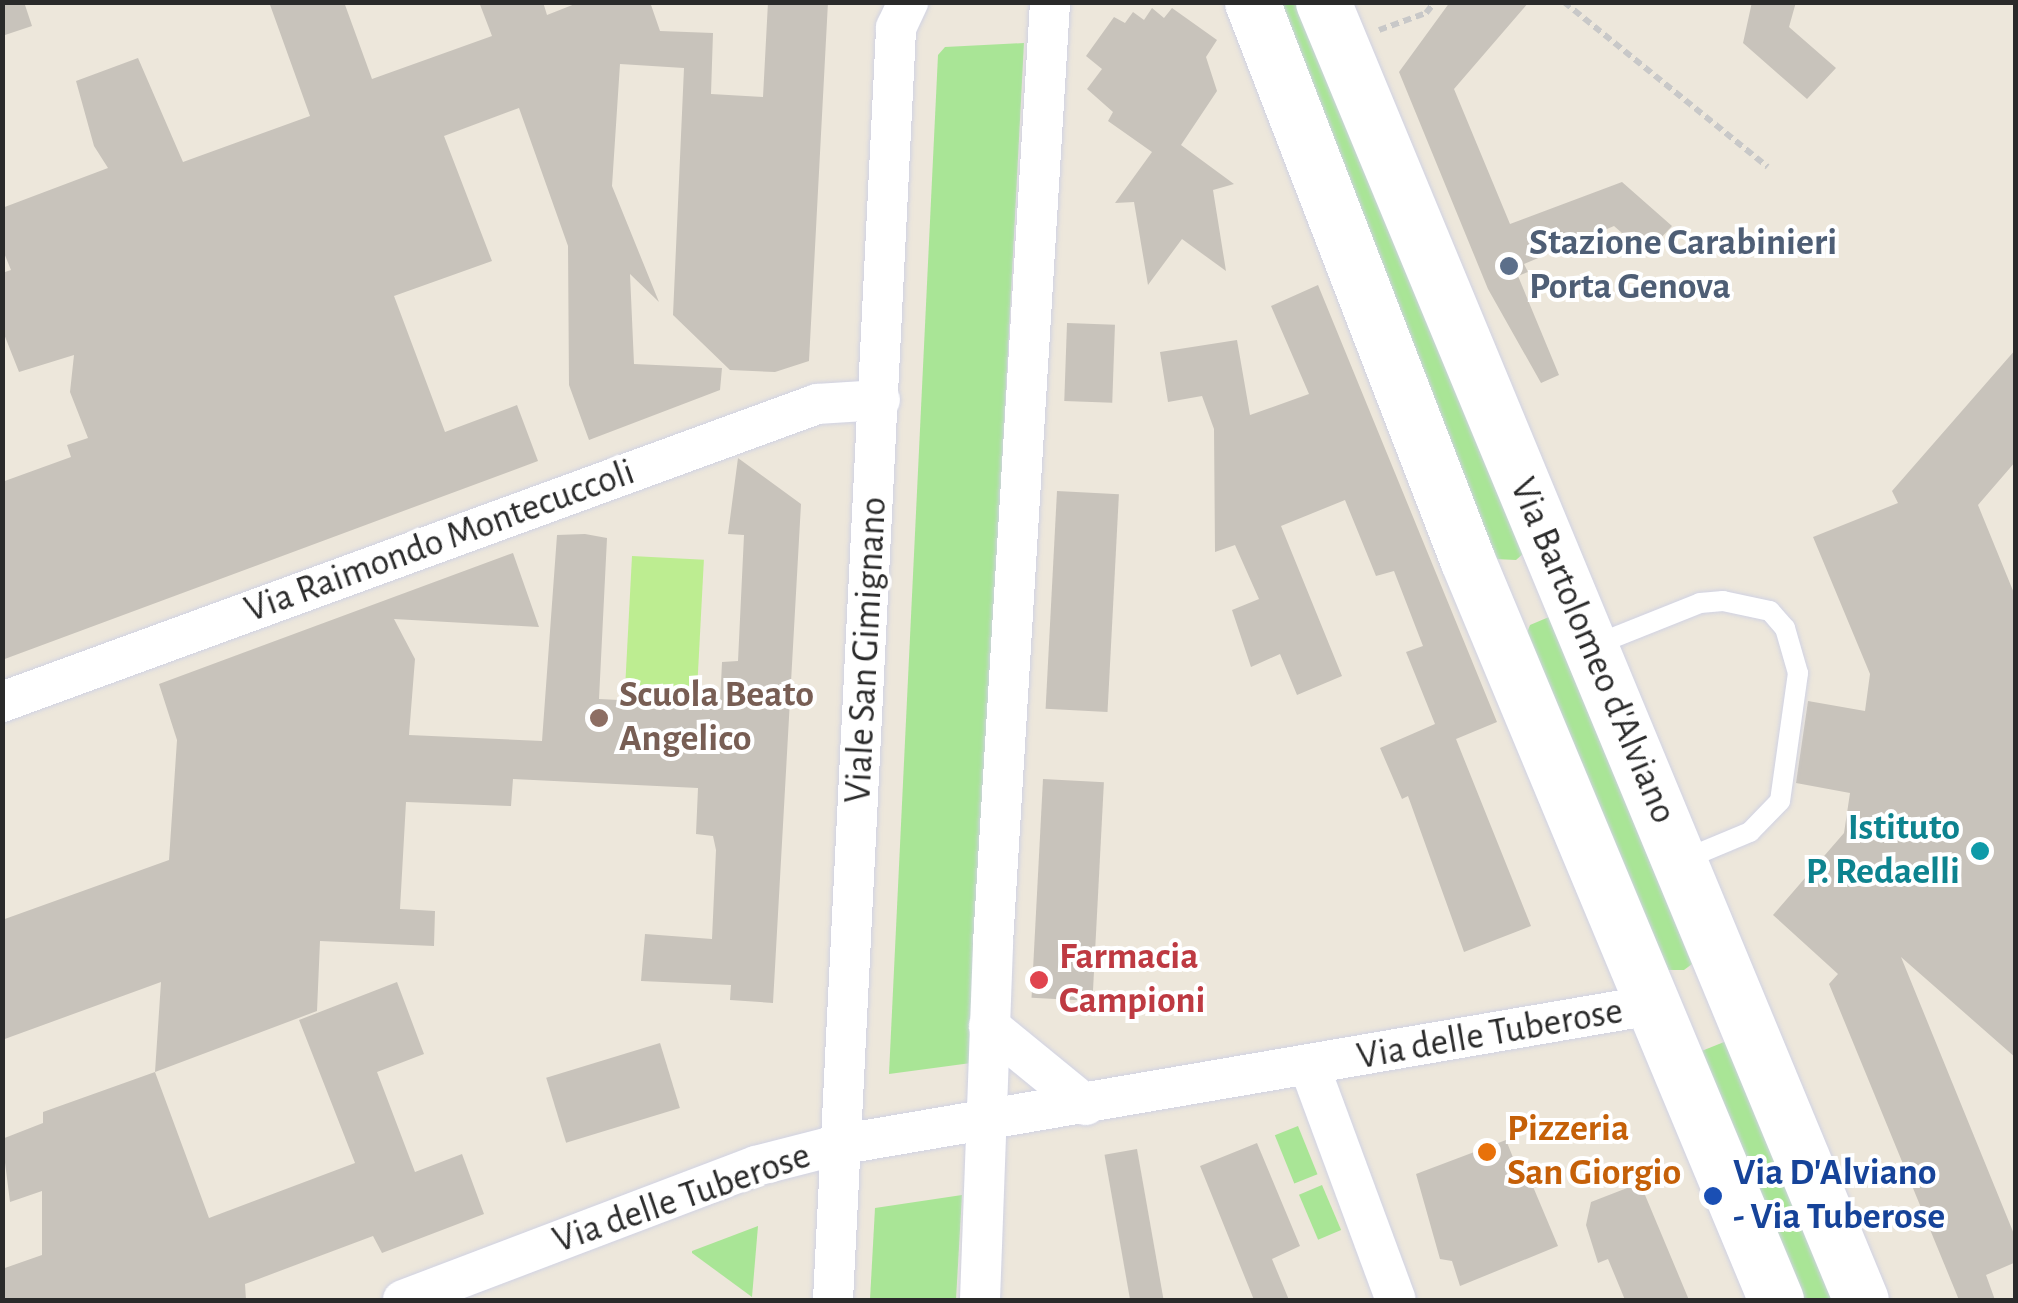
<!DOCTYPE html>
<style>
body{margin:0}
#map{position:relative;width:2018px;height:1303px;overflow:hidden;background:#ede7db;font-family:"Alegreya Sans",sans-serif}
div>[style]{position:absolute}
.green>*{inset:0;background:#a9e596;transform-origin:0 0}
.pitch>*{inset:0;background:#bded91;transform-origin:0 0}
.building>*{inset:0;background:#c8c3bb;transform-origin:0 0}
.path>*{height:6px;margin-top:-3px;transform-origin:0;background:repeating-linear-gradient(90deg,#c8c8c8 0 8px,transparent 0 13px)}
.roads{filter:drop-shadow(0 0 2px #d0d2e3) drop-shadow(0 0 2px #d0d2e3)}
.lane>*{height:20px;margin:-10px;padding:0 10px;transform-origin:10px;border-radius:10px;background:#fff}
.street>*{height:40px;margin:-20px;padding:0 20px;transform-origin:20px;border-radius:20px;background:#fff}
.secondary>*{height:55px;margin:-27.5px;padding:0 27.5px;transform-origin:27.5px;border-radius:27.5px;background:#fff}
.dots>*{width:28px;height:28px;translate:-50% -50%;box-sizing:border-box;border:5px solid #fff;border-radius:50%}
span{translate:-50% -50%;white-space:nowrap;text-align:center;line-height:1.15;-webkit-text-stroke:8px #fff;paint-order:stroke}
.service-label{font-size:38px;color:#4e5e75;font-weight:700}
.left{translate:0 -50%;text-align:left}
.street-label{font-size:38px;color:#2a2a2a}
.education-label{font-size:38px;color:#785e54;font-weight:700}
.culture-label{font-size:38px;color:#0d838f;font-weight:700}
.right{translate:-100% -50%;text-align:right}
.health-label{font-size:38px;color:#be3a42;font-weight:700}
.food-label{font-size:38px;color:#c56008;font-weight:700}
.transit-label{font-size:38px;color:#164399;font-weight:700}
.frame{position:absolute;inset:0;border:5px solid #2a2a2a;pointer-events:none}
</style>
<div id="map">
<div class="green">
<i style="clip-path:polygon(1268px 3px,1305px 3px,1524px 553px,1516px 560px,1495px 559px)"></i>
<i style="clip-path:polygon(1024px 43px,971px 1063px,889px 1074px,938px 55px,945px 47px)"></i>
<i style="clip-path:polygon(1549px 617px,1692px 964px,1684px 970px,1668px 970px,1526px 635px,1530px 625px)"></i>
<i style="left:1734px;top:1038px;width:283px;height:41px;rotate:68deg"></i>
<i style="left:1298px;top:1126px;width:52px;height:25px;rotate:68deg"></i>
<i style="left:1322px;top:1185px;width:49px;height:25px;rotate:67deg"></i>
<i style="clip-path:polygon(962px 1195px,956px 1300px,870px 1300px,875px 1208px)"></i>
<i style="clip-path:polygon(758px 1226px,752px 1297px,692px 1253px,692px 1251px)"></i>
</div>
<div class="pitch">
<i style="left:632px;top:556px;width:72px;height:133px;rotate:3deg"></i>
</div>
<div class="building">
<i style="clip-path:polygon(2px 2px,24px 2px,32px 26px,2px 36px)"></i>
<i style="clip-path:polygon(269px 2px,344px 2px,372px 79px,492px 36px,479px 2px,543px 2px,547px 15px,580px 2px,650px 2px,660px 31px,713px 33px,711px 94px,763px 97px,768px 2px,828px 2px,809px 361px,775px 372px,730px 370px,673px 315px,684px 68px,620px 64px,612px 186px,659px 302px,630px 274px,634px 364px,722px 368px,720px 390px,589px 440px,569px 385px,568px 246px,519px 108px,444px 136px,492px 261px,394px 296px,445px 432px,517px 405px,538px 461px,2px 660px,2px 482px,71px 457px,67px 445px,88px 438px,70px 392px,74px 355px,19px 372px,2px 329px,2px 273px,11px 270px,2px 248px,2px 208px,108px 168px,94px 146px,76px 81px,138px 58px,183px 162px,310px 116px)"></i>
<i style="clip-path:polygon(1450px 2px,1529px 2px,1454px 89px,1510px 224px,1622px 182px,1672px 226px,1646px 254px,1614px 226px,1524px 264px,1528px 272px,1518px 276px,1559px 375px,1541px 383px,1488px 289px,1399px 72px)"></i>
<i style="clip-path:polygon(1752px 2px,1796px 2px,1789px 27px,1836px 68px,1807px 99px,1743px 43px)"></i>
<i style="clip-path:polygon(1152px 8px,1164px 18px,1172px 8px,1217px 40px,1206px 57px,1217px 91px,1181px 145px,1234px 184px,1213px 190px,1226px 271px,1182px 239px,1148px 285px,1134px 202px,1115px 203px,1152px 152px,1108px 121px,1113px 112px,1087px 89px,1102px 69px,1086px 56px,1114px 17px,1125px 23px,1133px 12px,1144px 20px)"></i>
<i style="clip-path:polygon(1318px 285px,1497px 722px,1456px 739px,1531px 926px,1464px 952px,1408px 796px,1402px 799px,1380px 748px,1435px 724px,1406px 652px,1423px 646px,1394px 571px,1376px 576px,1345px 500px,1281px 526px,1342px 676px,1297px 695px,1280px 654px,1251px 667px,1232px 610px,1259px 599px,1235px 545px,1215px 552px,1214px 429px,1202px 396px,1168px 402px,1160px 352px,1237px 340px,1250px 415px,1309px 394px,1271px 306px)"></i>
<i style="left:1067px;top:323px;width:48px;height:78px;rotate:2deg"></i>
<i style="clip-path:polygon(2016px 349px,2016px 461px,1978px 505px,2016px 598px,2016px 1058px,1901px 957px,2016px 1239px,2016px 1262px,1986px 1275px,1995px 1300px,1959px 1300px,1829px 984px,1838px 974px,1773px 915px,1844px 833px,1850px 793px,1796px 783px,1808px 701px,1865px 711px,1870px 674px,1813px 537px,1898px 503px,1892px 491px)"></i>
<i style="clip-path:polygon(738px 458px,801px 504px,773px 1003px,730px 1000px,731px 985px,641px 981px,645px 934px,712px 939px,716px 850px,713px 836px,696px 834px,698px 788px,513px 779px,511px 806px,406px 802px,400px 909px,435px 911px,434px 946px,320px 941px,317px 1011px,155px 1072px,161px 982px,2px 1040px,2px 920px,169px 860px,177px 740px,159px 684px,513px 553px,539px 627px,394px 619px,415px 659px,409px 735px,542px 741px,557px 535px,585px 534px,607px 538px,599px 699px,720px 705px,722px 662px,738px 661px,744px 535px,728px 534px)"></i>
<i style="left:1057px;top:491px;width:62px;height:218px;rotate:3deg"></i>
<i style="left:1043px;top:779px;width:61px;height:219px;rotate:3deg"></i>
<i style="clip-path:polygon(397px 982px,424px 1054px,377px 1072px,415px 1172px,462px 1154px,484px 1214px,382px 1253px,373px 1236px,245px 1284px,246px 1300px,2px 1300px,2px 1269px,42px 1255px,42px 1191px,10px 1202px,2px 1139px,43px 1123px,43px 1112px,155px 1072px,209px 1218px,355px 1163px,299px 1020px)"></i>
<i style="left:660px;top:1043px;width:68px;height:119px;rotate:73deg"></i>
<i style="clip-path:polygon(1506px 1140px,1516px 1165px,1526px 1170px,1558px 1246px,1460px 1286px,1452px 1261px,1440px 1259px,1416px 1174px)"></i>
<i style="clip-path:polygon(1257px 1143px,1300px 1246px,1272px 1259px,1289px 1300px,1254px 1300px,1200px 1166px)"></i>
<i style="left:1137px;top:1149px;width:153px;height:33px;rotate:80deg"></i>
<i style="clip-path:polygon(1640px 1183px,1689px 1300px,1625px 1300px,1608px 1259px,1598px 1263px,1586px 1225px,1591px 1202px)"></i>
</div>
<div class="path">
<i style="left:1564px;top:2px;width:262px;rotate:39deg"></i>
<i style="left:1379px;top:30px;width:50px;rotate:-19.9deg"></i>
<i style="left:1426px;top:13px;width:14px;rotate:-51deg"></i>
</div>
<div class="roads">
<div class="lane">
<i style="left:1590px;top:647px;width:118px;rotate:-21.8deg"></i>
<i style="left:1700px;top:603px;width:23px;rotate:-5deg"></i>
<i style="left:1723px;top:601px;width:48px;rotate:12deg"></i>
<i style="left:1770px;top:611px;width:23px;rotate:49deg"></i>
<i style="left:1785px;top:628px;width:47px;rotate:73.9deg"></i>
<i style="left:1798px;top:673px;width:129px;rotate:98deg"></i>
<i style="left:1780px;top:801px;width:43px;rotate:134.1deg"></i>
<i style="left:1750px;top:832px;width:73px;rotate:157.3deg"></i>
</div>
<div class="street">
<i style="left:2px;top:702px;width:868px;rotate:-20.08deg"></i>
<i style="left:817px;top:404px;width:63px;rotate:-3.6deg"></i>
<i style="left:989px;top:1026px;width:125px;rotate:39.2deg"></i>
<i style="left:1310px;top:1068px;width:247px;rotate:69.7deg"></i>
<i style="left:403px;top:1300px;width:378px;rotate:-20.8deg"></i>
<i style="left:756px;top:1166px;width:85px;rotate:-14.4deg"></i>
<i style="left:838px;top:1145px;width:832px;rotate:-9.76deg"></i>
<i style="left:833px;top:1300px;width:1274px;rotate:-87.16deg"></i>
<i style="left:896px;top:28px;width:29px;rotate:-65deg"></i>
<i style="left:980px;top:1300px;width:357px;rotate:-87.9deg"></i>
<i style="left:993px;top:943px;width:943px;rotate:-86.53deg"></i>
</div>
<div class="secondary">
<i style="left:1252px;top:2px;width:597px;rotate:68.89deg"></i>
<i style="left:1467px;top:559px;width:803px;rotate:67.36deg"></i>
<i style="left:1323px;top:2px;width:1405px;rotate:67.49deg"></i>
</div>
</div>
<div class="dots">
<i style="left:1509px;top:266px;background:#5c6f8a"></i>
<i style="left:599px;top:718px;background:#8d6e63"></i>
<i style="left:1980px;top:851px;background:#0f9aa8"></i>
<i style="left:1039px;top:980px;background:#e0444e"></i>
<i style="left:1487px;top:1152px;background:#e8710a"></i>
<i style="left:1713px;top:1196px;background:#1a4fb4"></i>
</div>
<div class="service-label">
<span class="left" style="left:1529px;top:266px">Stazione Carabinieri<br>Porta Genova</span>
</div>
<div class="street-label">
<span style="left:440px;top:542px;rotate:-20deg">Via Raimondo Montecuccoli</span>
<span style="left:867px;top:650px;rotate:-87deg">Viale San Gimignano</span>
<span style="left:1592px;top:651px;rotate:67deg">Via Bartolomeo d'Alviano</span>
<span style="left:1490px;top:1035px;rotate:-10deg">Via delle Tuberose</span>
<span style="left:682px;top:1199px;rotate:-19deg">Via delle Tuberose</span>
</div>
<div class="education-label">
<span class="left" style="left:619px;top:718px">Scuola Beato<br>Angelico</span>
</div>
<div class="culture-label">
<span class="right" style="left:1960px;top:851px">Istituto<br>P. Redaelli</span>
</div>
<div class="health-label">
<span class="left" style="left:1059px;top:980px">Farmacia<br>Campioni</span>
</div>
<div class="food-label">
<span class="left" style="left:1507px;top:1152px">Pizzeria<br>San Giorgio</span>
</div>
<div class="transit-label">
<span class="left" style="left:1733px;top:1196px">Via D'Alviano<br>- Via Tuberose</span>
</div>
<div class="frame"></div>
</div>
